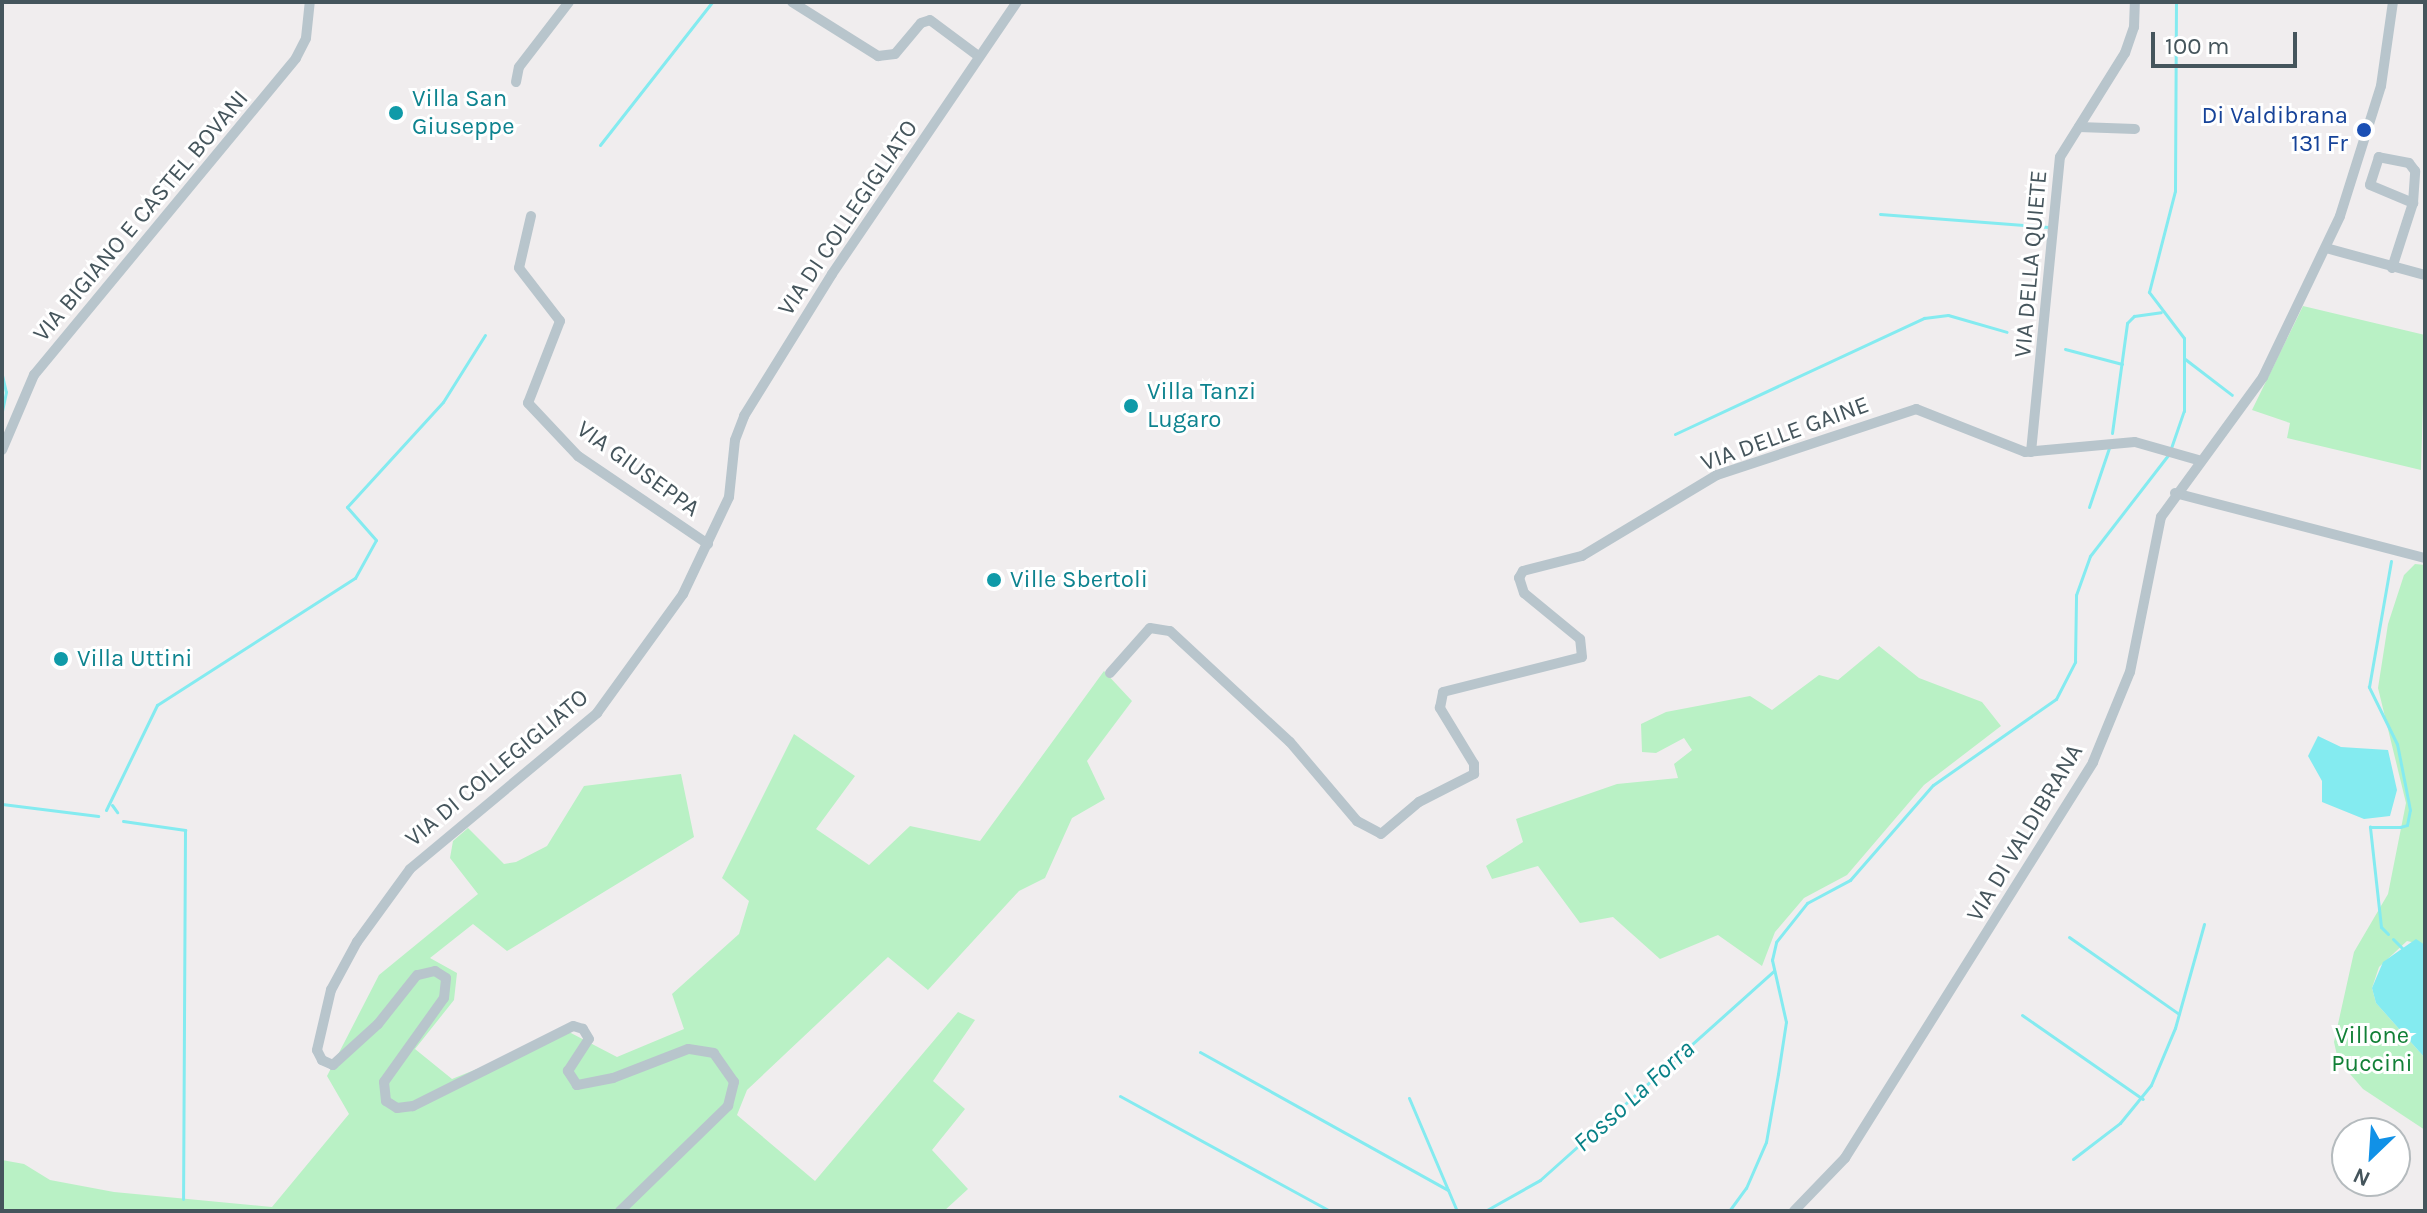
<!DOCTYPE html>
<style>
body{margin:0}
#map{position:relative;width:2427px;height:1213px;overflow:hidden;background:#f0edee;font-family:Karla,sans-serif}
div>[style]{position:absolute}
.green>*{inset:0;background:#b9f1c5}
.water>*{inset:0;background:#84ebf0}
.stream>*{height:3px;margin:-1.5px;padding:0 1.5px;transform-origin:1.5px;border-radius:1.5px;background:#84ebf0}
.minor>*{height:10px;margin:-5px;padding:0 5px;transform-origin:5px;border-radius:5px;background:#b8c5cc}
.dots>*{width:22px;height:22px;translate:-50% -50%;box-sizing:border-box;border:4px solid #fff;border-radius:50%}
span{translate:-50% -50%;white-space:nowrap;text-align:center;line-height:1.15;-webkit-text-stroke:6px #fff;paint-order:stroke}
.culture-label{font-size:24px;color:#0d838f}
.left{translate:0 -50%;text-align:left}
.transit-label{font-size:24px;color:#164399}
.right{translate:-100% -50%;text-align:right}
.street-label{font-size:24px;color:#45555c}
.park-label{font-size:24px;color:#128037}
.water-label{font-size:26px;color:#098187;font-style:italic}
.frame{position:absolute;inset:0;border:4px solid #45555c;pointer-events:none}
.north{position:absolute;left:2331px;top:1117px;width:80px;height:80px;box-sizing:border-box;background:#fff;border:2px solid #b5bbbe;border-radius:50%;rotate:205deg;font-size:22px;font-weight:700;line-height:32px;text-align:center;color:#45555c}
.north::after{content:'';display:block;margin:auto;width:28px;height:36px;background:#1191e7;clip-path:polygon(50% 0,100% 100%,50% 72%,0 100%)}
.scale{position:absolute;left:2151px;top:32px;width:146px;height:36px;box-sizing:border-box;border:4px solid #45555c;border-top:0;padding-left:10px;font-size:24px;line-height:28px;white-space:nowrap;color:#45555c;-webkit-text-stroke:6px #fff;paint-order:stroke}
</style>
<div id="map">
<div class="green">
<i style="clip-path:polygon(2303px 306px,2425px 335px,2421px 470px,2287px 438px,2290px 423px,2252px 410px)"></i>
<i style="clip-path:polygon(2415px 564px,2425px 565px,2425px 945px,2407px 941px,2379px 967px,2372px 988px,2376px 1003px,2425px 1058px,2425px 1130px,2363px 1089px,2338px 1060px,2334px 1042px,2354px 952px,2388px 894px,2406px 803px,2378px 688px,2388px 624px,2404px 575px)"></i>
<i style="clip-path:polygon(1879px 646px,1919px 678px,1982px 702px,2001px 726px,1924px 785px,1847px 875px,1804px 898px,1775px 932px,1762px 966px,1718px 935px,1660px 959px,1613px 917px,1580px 923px,1538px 866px,1492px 879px,1486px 866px,1523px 842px,1516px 819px,1617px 784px,1678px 778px,1674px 764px,1692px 750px,1684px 738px,1656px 753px,1642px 752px,1641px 724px,1666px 712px,1750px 696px,1772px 710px,1819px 675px,1838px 680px)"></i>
<i style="clip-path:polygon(1104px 671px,1132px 701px,1087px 761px,1105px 799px,1072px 818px,1045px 878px,1019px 891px,928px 990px,888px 957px,747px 1090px,737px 1115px,815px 1181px,958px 1012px,975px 1020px,933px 1081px,965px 1109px,932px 1150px,968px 1189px,944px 1211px,2px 1211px,2px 1160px,24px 1164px,50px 1180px,114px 1192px,272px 1207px,349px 1114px,327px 1076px,379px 975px,478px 894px,450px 858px,453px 841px,468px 828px,504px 864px,516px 862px,547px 846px,584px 786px,681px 774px,694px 837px,507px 951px,473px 924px,430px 958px,457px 973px,454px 1000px,415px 1049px,452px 1079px,569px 1032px,617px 1057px,684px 1029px,672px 994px,739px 934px,749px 901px,722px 878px,794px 734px,855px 776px,816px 829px,869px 865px,910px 826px,980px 841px)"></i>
</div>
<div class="water">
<i style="clip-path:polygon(2318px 736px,2341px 747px,2388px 750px,2397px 790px,2390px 816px,2364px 819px,2322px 802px,2322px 781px,2308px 756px)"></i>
<i style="clip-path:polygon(2416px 939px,2425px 945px,2425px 1058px,2376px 1003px,2372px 988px,2383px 962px)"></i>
</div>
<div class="stream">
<i style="left:600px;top:145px;width:182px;rotate:-51.9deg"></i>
<i style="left:1880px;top:214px;width:169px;rotate:4.4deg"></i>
<i style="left:2065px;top:349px;width:59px;rotate:14.7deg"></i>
<i style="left:2185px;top:359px;width:59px;rotate:37.5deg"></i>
<i style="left:2px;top:375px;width:17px;rotate:77deg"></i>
<i style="left:6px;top:392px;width:19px;rotate:102deg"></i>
<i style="left:2112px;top:433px;width:111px;rotate:-82.2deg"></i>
<i style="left:2127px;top:323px;width:10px;rotate:-45deg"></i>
<i style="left:2134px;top:316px;width:27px;rotate:-8deg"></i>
<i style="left:1675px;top:434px;width:275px;rotate:-25deg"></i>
<i style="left:1924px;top:318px;width:24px;rotate:-7deg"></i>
<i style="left:1948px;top:315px;width:61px;rotate:16.1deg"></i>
<i style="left:2171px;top:448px;width:39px;rotate:-71deg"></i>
<i style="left:2184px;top:411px;width:73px;rotate:-90deg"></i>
<i style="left:2184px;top:338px;width:58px;rotate:-127.3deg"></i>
<i style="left:2149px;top:292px;width:104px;rotate:-75.6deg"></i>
<i style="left:2175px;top:191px;width:189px;rotate:-89.7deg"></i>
<i style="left:2089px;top:507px;width:62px;rotate:-71.3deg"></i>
<i style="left:2px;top:804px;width:97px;rotate:7.1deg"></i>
<i style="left:112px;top:805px;width:9px;rotate:54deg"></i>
<i style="left:106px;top:810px;width:117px;rotate:-64.1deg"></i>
<i style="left:157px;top:705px;width:235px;rotate:-32.7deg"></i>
<i style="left:355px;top:578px;width:43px;rotate:-61.1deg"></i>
<i style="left:376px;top:540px;width:44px;rotate:-131.3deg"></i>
<i style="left:347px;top:507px;width:142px;rotate:-47.6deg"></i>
<i style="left:443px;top:402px;width:79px;rotate:-57.9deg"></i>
<i style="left:123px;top:821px;width:63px;rotate:8.3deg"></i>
<i style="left:185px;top:830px;width:369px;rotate:90.3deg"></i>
<i style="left:2388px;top:934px;width:10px;rotate:-135deg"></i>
<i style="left:2381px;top:927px;width:101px;rotate:-96.3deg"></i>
<i style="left:2370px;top:827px;width:30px"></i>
<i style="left:2400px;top:827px;width:7px;rotate:-16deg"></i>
<i style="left:2407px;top:825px;width:15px;rotate:-79deg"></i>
<i style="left:2410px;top:810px;width:67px;rotate:-101.1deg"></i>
<i style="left:2397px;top:744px;width:64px;rotate:-116.2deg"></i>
<i style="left:2369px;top:687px;width:128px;rotate:-80.1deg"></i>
<i style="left:2069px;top:937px;width:134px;rotate:35deg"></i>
<i style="left:2393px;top:939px;width:17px;rotate:45deg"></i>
<i style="left:2022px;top:1015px;width:147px;rotate:34.8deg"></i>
<i style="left:1200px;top:1052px;width:284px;rotate:29.1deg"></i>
<i style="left:1120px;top:1096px;width:239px;rotate:28.7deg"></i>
<i style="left:1409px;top:1098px;width:123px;rotate:67deg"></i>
<i style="left:2073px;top:1159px;width:59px;rotate:-37.5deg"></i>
<i style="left:2120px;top:1123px;width:49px;rotate:-50.8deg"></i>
<i style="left:2151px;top:1085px;width:62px;rotate:-67.2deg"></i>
<i style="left:2175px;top:1028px;width:108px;rotate:-74.4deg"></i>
<i style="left:1485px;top:1211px;width:63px;rotate:-29.4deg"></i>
<i style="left:1540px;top:1180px;width:314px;rotate:-41.8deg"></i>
<i style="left:1729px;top:1211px;width:29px;rotate:-54deg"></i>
<i style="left:1746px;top:1188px;width:50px;rotate:-66.5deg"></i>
<i style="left:1766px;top:1142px;width:69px;rotate:-80deg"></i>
<i style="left:1778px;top:1074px;width:53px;rotate:-81.3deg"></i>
<i style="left:1786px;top:1022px;width:64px;rotate:-102.7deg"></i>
<i style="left:1772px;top:960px;width:18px;rotate:-77deg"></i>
<i style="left:1776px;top:942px;width:50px;rotate:-51.5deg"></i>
<i style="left:1807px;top:903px;width:49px;rotate:-28.1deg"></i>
<i style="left:1850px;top:880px;width:126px;rotate:-48.9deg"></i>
<i style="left:1933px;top:785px;width:150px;rotate:-35deg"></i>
<i style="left:2056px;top:699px;width:42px;rotate:-62.8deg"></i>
<i style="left:2075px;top:662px;width:67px;rotate:-89.1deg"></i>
<i style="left:2076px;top:595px;width:41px;rotate:-70.3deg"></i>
<i style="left:2090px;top:556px;width:128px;rotate:-52.3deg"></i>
</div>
<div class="minor">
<i style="left:792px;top:2px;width:102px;rotate:32.1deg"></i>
<i style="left:878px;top:56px;width:17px;rotate:-7deg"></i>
<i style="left:895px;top:54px;width:40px;rotate:-50deg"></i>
<i style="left:921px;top:23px;width:9px;rotate:-18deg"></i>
<i style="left:930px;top:20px;width:59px;rotate:36.7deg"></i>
<i style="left:516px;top:82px;width:15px;rotate:-79deg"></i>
<i style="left:519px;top:67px;width:82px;rotate:-52.4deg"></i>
<i style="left:2079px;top:127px;width:56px;rotate:2deg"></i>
<i style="left:531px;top:216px;width:53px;rotate:103deg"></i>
<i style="left:519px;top:268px;width:67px;rotate:52.3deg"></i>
<i style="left:560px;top:321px;width:88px;rotate:111.3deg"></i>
<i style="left:528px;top:403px;width:73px;rotate:46.7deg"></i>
<i style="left:578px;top:456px;width:157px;rotate:34.1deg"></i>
<i style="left:2326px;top:248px;width:103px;rotate:15.3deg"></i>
<i style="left:2392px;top:268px;width:68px;rotate:-72.1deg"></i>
<i style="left:2413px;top:203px;width:32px;rotate:-86deg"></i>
<i style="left:2415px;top:171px;width:10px;rotate:-127deg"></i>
<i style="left:2409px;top:163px;width:31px;rotate:-169deg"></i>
<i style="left:2379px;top:157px;width:29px;rotate:108deg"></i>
<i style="left:2370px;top:185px;width:47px;rotate:22.7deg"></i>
<i style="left:2px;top:450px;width:82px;rotate:-66.9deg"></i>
<i style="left:34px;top:375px;width:411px;rotate:-50.4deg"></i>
<i style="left:296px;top:58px;width:22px;rotate:-63deg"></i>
<i style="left:306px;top:38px;width:36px;rotate:-84deg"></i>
<i style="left:2031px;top:452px;width:296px;rotate:-84.4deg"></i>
<i style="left:2060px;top:157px;width:123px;rotate:-58deg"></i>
<i style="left:2125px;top:53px;width:28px;rotate:-71deg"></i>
<i style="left:2134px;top:27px;width:25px;rotate:-88deg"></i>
<i style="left:2175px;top:493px;width:258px;rotate:14.6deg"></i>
<i style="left:1110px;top:673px;width:60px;rotate:-48.4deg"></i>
<i style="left:1150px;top:628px;width:20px;rotate:9deg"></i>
<i style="left:1170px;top:631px;width:163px;rotate:42.8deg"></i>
<i style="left:1290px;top:742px;width:104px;rotate:49.7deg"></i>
<i style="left:1357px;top:821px;width:27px;rotate:28deg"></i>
<i style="left:1381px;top:834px;width:50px;rotate:-40.1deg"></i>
<i style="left:1419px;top:802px;width:62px;rotate:-27deg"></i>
<i style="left:1474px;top:774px;width:10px;rotate:-90deg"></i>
<i style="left:1474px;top:764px;width:66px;rotate:-121.3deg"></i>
<i style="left:1440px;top:708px;width:16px;rotate:-79deg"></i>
<i style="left:1443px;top:692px;width:143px;rotate:-14.1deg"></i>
<i style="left:1582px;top:657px;width:18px;rotate:-96deg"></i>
<i style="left:1580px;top:639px;width:72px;rotate:-140.6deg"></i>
<i style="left:1524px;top:593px;width:16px;rotate:-108deg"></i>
<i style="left:1519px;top:578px;width:8px;rotate:-60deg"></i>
<i style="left:1523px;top:571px;width:61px;rotate:-14.3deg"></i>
<i style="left:1582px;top:556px;width:157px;rotate:-31deg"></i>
<i style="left:1717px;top:475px;width:210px;rotate:-18.3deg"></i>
<i style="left:1916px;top:409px;width:117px;rotate:21.5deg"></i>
<i style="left:2025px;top:452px;width:110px;rotate:-5.2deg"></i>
<i style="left:2135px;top:442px;width:66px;rotate:15.9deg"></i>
<i style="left:620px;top:1211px;width:151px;rotate:-44.2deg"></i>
<i style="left:728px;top:1106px;width:25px;rotate:-76deg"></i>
<i style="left:734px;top:1082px;width:35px;rotate:-125deg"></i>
<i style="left:714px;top:1053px;width:26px;rotate:-171deg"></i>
<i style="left:688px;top:1049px;width:80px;rotate:158.9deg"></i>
<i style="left:613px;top:1078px;width:37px;rotate:169deg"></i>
<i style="left:577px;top:1085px;width:17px;rotate:-123deg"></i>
<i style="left:568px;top:1071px;width:38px;rotate:-57deg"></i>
<i style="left:589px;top:1039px;width:12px;rotate:-121deg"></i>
<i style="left:583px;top:1029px;width:10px;rotate:-163deg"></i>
<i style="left:573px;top:1026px;width:179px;rotate:153.4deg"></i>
<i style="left:413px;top:1106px;width:16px;rotate:173deg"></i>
<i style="left:397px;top:1108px;width:13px;rotate:-148deg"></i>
<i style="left:386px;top:1101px;width:19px;rotate:-96deg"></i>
<i style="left:384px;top:1082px;width:103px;rotate:-54.5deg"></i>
<i style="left:444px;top:998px;width:20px;rotate:-84deg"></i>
<i style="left:446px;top:978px;width:13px;rotate:-148deg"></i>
<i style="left:435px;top:971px;width:18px;rotate:167deg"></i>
<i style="left:417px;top:975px;width:63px;rotate:128.5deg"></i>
<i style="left:378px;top:1024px;width:61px;rotate:137.7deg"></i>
<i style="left:333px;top:1065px;width:12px;rotate:-156deg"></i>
<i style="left:322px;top:1060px;width:11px;rotate:-117deg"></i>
<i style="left:317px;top:1050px;width:62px;rotate:-76.9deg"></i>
<i style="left:331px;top:990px;width:55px;rotate:-61.6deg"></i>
<i style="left:357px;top:942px;width:90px;rotate:-54deg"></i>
<i style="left:410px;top:869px;width:244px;rotate:-39.8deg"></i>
<i style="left:597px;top:713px;width:147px;rotate:-54.1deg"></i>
<i style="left:683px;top:594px;width:107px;rotate:-64.6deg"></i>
<i style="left:729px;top:497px;width:57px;rotate:-84deg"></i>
<i style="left:735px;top:440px;width:26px;rotate:-69deg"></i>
<i style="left:744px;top:416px;width:167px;rotate:-58.2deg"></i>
<i style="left:832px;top:274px;width:329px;rotate:-55.8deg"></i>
<i style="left:1794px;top:1211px;width:74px;rotate:-46.1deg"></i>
<i style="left:1845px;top:1158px;width:467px;rotate:-57.9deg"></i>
<i style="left:2093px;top:762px;width:97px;rotate:-67.7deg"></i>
<i style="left:2130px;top:672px;width:158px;rotate:-78.7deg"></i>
<i style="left:2161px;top:517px;width:173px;rotate:-53.9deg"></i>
<i style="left:2263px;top:377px;width:178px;rotate:-64.4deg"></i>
<i style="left:2340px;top:216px;width:136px;rotate:-72.5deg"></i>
<i style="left:2381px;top:86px;width:85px;rotate:-81.9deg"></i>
</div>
<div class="dots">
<i style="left:396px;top:113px;background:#0f9aa8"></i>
<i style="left:2364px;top:130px;background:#1a4fb4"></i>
<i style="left:1131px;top:406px;background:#0f9aa8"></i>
<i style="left:994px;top:580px;background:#0f9aa8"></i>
<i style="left:61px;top:659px;background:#0f9aa8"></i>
</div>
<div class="culture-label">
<span class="left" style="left:412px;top:113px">Villa San<br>Giuseppe</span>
<span class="left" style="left:1147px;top:406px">Villa Tanzi<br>Lugaro</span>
<span class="left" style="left:1010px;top:580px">Ville Sbertoli</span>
<span class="left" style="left:77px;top:659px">Villa Uttini</span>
</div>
<div class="transit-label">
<span class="right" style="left:2348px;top:130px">Di Valdibrana<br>131 Fr</span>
</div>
<div class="street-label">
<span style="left:141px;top:216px;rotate:-50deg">VIA BIGIANO E CASTEL BOVANI</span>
<span style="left:848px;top:218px;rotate:-56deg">VIA DI COLLEGIGLIATO</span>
<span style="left:2031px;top:264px;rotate:-85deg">VIA DELLA QUIETE</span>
<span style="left:1785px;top:434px;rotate:-20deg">VIA DELLE GAINE</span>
<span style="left:638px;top:469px;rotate:36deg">VIA GIUSEPPA</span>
<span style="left:497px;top:768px;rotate:-40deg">VIA DI COLLEGIGLIATO</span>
<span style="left:2025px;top:833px;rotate:-59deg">VIA DI VALDIBRANA</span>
</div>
<div class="park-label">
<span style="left:2372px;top:1050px">Villone<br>Puccini</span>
</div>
<div class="water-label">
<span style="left:1634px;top:1096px;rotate:-42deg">Fosso La Forra</span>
</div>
<div class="frame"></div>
<div class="north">N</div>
<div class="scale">100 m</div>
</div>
